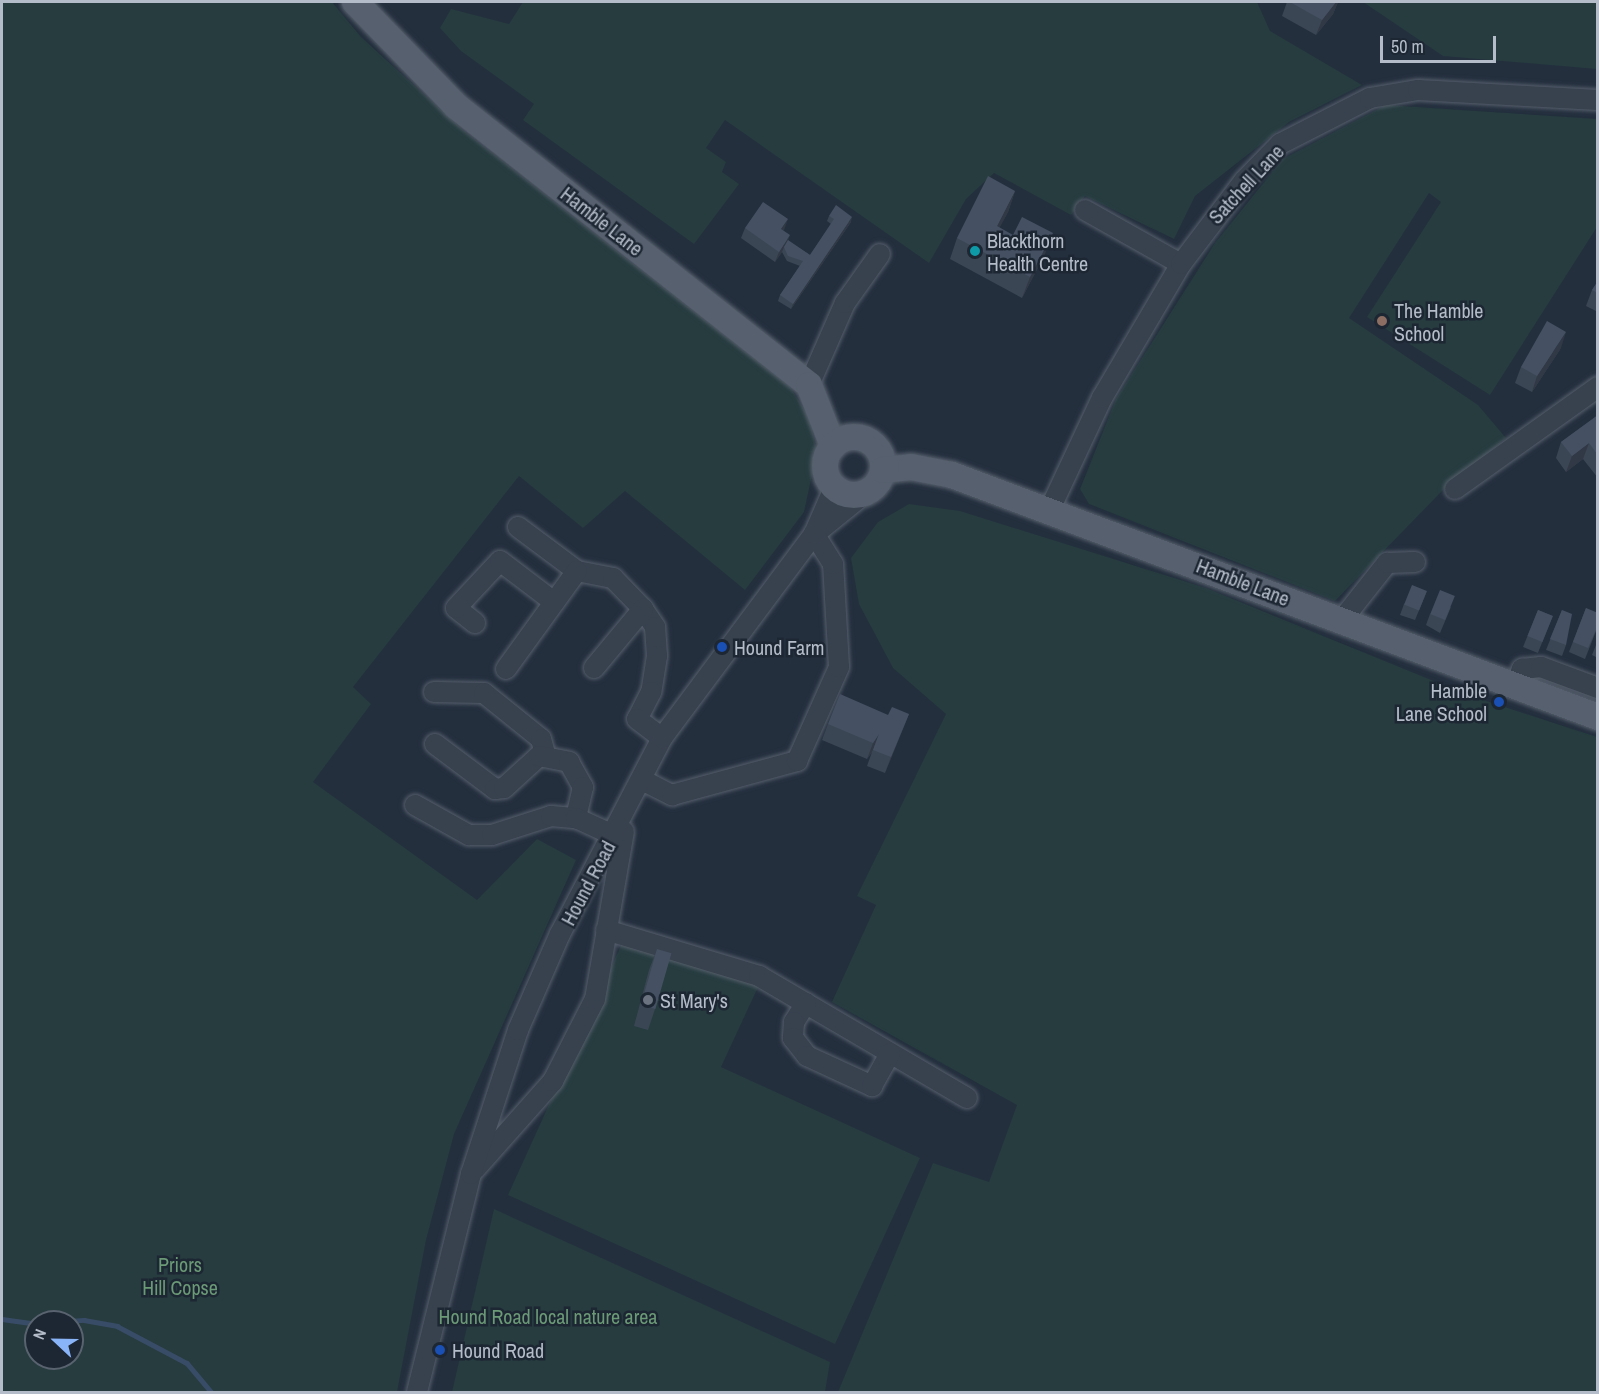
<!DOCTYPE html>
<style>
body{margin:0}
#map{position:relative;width:1599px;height:1394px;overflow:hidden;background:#242f3e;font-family:"Archivo Narrow",sans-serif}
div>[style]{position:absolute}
.green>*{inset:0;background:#263c3f}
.stream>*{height:4.5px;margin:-2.25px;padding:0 2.25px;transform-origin:2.25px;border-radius:2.25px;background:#394c67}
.roads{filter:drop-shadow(0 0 2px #565f6c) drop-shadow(0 0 2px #565f6c)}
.minor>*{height:20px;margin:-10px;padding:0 10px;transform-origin:10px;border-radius:10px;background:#38414e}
.major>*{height:26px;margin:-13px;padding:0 13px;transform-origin:13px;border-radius:13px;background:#56606e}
.major>.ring{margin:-13px;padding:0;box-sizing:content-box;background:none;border:26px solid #56606e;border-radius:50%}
.wall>*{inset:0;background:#3b4654;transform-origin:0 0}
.shaded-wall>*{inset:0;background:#303945}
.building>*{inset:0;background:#455162;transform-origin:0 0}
.dots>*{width:16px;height:16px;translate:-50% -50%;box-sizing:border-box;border:3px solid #1d2633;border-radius:50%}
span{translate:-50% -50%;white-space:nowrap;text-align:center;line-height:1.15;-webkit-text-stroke:5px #1d2633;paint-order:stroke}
.street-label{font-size:20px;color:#b4bcc9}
.poi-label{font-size:20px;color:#b4bcc9}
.left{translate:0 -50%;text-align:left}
.right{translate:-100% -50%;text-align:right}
.park-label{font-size:20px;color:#6b9a76}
.frame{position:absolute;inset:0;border:3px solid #b4bcc9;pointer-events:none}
.north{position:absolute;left:24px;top:1310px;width:60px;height:60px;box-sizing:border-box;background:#1d2633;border:2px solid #59626f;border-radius:50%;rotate:292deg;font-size:16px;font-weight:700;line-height:24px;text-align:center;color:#b4bcc9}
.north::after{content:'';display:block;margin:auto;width:21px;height:27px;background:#8ab4f8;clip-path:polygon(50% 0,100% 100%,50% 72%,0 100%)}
.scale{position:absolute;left:1380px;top:36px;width:116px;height:27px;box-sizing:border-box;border:3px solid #b4bcc9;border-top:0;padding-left:8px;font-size:18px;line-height:21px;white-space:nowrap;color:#b4bcc9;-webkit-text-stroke:4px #1d2633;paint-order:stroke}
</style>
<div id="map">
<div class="green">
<i style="clip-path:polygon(evenodd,2px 2px,332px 2px,361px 37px,464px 131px,790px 387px,809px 417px,817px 452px,804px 512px,745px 590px,625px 491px,583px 528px,519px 476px,353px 687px,371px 704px,313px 782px,477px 900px,537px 839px,576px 860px,454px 1134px,426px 1240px,397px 1392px,2px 1392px,2px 2px,36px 1322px,72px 1322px,72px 1358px,36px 1358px,36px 1322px)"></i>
<i style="clip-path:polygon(523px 2px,1257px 2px,1270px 31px,1362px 85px,1289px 122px,1195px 196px,1174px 239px,1085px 196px,1071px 215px,994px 173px,966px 199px,929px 263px,725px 120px,706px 148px,726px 162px,722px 172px,739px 184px,694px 244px,523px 120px,534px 104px,461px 51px,440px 28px,451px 9px,509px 24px)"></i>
<i style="clip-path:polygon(1363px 2px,1597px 2px,1597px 69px,1443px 56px)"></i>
<i style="clip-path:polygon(1386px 105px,1597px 119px,1597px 227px,1490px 395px,1367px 317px,1441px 202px,1429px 193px,1349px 318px,1478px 405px,1506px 438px,1443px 490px,1335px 601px,1089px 504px,1080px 489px,1116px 399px,1215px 243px,1283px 159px)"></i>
<i style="clip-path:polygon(909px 504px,960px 511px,1206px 588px,1468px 695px,1597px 737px,1597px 1392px,838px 1392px,933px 1163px,989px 1182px,1017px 1105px,832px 1002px,876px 905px,857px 896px,946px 714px,893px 668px,859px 604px,851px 558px,878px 522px)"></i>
<i style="clip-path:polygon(630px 926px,759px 985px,721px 1067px,920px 1158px,835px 1344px,508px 1195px)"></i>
<i style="clip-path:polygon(494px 1209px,830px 1362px,825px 1392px,452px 1392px)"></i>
</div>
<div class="stream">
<i style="left:2px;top:1319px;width:34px;rotate:8deg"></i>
<i style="left:54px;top:1322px;width:30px;rotate:-4deg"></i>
<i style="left:84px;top:1320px;width:34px;rotate:10deg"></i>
<i style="left:117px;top:1326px;width:79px;rotate:27.9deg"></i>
<i style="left:187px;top:1363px;width:38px;rotate:50deg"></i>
</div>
<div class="roads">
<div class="minor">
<i style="left:1085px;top:210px;width:110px;rotate:29.4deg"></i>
<i style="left:809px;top:385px;width:90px;rotate:-66.3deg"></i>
<i style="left:845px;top:303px;width:60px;rotate:-54.5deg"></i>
<i style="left:1455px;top:489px;width:176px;rotate:-35.5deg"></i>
<i style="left:1050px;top:509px;width:123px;rotate:-64.9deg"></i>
<i style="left:1102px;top:398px;width:156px;rotate:-59.5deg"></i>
<i style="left:1181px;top:264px;width:104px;rotate:-52.8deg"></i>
<i style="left:1244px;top:181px;width:52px;rotate:-45.8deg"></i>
<i style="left:1280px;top:144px;width:101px;rotate:-27.1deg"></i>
<i style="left:1370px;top:98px;width:49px;rotate:-9.5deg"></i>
<i style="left:1418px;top:90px;width:180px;rotate:3.2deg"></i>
<i style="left:518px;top:527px;width:74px;rotate:36.7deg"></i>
<i style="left:577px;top:571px;width:37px;rotate:11deg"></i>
<i style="left:613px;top:578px;width:43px;rotate:45.9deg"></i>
<i style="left:643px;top:609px;width:22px;rotate:56deg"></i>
<i style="left:655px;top:627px;width:29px;rotate:86deg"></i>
<i style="left:657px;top:656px;width:36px;rotate:99deg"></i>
<i style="left:651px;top:692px;width:30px;rotate:117deg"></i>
<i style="left:637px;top:719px;width:31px;rotate:37deg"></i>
<i style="left:816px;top:533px;width:62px;rotate:-39.1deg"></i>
<i style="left:1342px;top:620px;width:73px;rotate:-51.7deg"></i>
<i style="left:1387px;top:563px;width:28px;rotate:-2deg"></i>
<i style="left:475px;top:623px;width:24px;rotate:-142deg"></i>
<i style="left:456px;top:608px;width:64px;rotate:-46.9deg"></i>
<i style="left:500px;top:561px;width:68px;rotate:37.2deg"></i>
<i style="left:594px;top:668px;width:77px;rotate:-50.3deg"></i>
<i style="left:506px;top:669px;width:121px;rotate:-54.1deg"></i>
<i style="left:1514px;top:689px;width:22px;rotate:-68deg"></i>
<i style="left:1522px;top:669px;width:19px;rotate:-6deg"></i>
<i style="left:1541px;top:667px;width:61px;rotate:20.2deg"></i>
<i style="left:434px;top:692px;width:50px;rotate:1.1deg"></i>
<i style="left:484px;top:693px;width:73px;rotate:38.9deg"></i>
<i style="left:541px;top:739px;width:16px;rotate:75deg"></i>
<i style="left:435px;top:744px;width:75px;rotate:36.9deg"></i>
<i style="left:495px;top:789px;width:9px;rotate:-6deg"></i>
<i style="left:504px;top:788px;width:47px;rotate:-42.4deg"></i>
<i style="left:539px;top:756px;width:31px;rotate:11deg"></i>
<i style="left:569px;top:762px;width:29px;rotate:61deg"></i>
<i style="left:583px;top:787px;width:32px;rotate:103deg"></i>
<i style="left:642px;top:780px;width:34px;rotate:27deg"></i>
<i style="left:672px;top:795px;width:130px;rotate:-15.2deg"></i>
<i style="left:797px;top:761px;width:103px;rotate:-65.9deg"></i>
<i style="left:839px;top:667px;width:103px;rotate:-93.3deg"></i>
<i style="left:833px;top:564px;width:36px;rotate:-122deg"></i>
<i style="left:415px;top:805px;width:62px;rotate:29.1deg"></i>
<i style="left:469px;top:835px;width:23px"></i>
<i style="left:492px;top:835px;width:62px;rotate:-17.9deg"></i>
<i style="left:551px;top:816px;width:25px;rotate:5deg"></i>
<i style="left:576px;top:818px;width:41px;rotate:24.7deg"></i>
<i style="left:606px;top:930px;width:160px;rotate:16.7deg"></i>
<i style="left:759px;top:976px;width:241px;rotate:30.4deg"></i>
<i style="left:806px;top:1003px;width:22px;rotate:122deg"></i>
<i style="left:794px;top:1022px;width:16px;rotate:94deg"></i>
<i style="left:793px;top:1038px;width:23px;rotate:52deg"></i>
<i style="left:807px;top:1056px;width:72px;rotate:24.8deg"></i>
<i style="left:872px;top:1086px;width:37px;rotate:-61deg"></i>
<i style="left:475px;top:1169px;width:118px;rotate:-48.4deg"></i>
<i style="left:553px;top:1081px;width:92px;rotate:-62.9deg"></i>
<i style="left:595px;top:999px;width:170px;rotate:-80.2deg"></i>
<i style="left:417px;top:1392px;width:225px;rotate:-76.1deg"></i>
<i style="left:471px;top:1174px;width:151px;rotate:-71.9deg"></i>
<i style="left:518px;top:1030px;width:105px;rotate:-66.4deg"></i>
<i style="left:560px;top:934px;width:221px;rotate:-62.5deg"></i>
<i style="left:662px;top:738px;width:254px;rotate:-53.3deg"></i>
<i style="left:814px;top:534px;width:50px;rotate:-66.5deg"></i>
</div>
<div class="major">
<i style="left:355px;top:2px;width:145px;rotate:45.8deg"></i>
<i style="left:456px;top:106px;width:450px;rotate:38.3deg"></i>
<i style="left:809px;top:385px;width:66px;rotate:68.5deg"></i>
<i class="ring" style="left:825px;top:437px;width:32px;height:32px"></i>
<i style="left:883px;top:470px;width:28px;rotate:-6deg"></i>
<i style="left:911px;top:467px;width:42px;rotate:11deg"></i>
<i style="left:952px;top:475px;width:690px;rotate:20.54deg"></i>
</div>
</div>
<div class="wall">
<i style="clip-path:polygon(1287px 2px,1338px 2px,1333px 14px,1316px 35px,1282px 16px)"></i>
<i style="clip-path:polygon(1015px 191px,1008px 212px,999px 228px,1045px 254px,1022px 298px,950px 259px,957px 238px)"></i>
<i style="clip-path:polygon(829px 216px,851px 222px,791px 309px,778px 301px,780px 295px,800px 266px,787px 261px,782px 252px,775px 262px,741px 238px,745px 228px,783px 231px,788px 241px,810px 255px,831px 224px,827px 221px)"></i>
<i style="clip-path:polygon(1598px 281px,1598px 312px,1586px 306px,1592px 290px)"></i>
<i style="clip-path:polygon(1561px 348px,1532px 392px,1515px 383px,1521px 367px)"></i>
<i style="clip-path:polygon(1598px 415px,1598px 478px,1583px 459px,1566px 472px,1556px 458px,1561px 442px)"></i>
<i style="clip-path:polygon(1427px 591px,1415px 620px,1400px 615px,1404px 604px)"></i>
<i style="clip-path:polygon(1451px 607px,1440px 633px,1426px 625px,1430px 614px)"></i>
<i style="clip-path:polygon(1586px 608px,1598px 626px,1585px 659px,1569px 652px)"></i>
<i style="left:1538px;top:610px;width:16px;height:40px;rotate:22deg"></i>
<i style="clip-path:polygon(1562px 610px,1566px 645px,1562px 656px,1546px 650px)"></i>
<i style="clip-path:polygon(1598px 640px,1598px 658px,1592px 655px)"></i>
<i style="clip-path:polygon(909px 714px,885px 773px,867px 766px,872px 752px,867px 759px,822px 740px,828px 724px,888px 715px)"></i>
<i style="clip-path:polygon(657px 949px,655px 1009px,648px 1030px,634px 1026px,649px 970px)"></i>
</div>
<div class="shaded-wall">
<i style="clip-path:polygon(1336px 2px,1338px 2px,1333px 14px,1316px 35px,1322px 20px)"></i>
<i style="clip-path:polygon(1015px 191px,1008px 212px,989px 247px,997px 226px)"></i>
<i style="clip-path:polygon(852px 217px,851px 222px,791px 309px,793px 304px)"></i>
<i style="clip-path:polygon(788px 219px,784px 230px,777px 240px,781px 229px)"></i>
<i style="clip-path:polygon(1053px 233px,1045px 254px,1022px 298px,1030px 277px)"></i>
<i style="clip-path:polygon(790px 235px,786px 246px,784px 247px,782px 252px,775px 262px,779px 252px)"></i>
<i style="clip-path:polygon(1566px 332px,1561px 348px,1532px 392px,1537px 376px)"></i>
<i style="clip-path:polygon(1589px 443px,1583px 459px,1566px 472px,1572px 456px)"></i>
<i style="clip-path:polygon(909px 714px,903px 729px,885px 773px,891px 757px)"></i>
<i style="clip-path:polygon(879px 734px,873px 750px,867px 759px,873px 743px)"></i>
</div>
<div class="building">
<i style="clip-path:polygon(1290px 2px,1336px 2px,1322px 20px)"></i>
<i style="clip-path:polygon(988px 176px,1015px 191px,997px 226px,1013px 235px,1022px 217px,1053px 233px,1030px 277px,957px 238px)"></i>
<i style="clip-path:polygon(763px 202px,788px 219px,781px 229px,790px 235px,779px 252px,745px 228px)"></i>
<i style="clip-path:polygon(836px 205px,852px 217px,793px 304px,780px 295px,803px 261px,788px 256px,784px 247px,788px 240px,810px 255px,834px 219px,829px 216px)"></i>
<i style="clip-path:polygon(1598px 281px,1598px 293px,1592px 290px)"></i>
<i style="clip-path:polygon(1547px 321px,1566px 332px,1537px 376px,1521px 367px)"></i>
<i style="clip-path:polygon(1598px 415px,1598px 455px,1589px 443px,1572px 456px,1561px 442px)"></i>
<i style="left:1412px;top:585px;width:16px;height:21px;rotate:22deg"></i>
<i style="left:1440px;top:590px;width:16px;height:26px;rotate:22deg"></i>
<i style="clip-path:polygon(1586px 608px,1598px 613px,1598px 625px,1588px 648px,1573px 642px)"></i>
<i style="left:1538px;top:610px;width:16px;height:28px;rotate:22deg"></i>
<i style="clip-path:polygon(1562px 610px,1572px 614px,1566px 645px,1550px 639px)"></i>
<i style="clip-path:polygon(840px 694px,888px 715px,892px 707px,909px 714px,891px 757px,873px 750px,879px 734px,873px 743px,828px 724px)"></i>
<i style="left:657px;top:949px;width:15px;height:58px;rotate:16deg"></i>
</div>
<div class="dots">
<i style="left:975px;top:251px;background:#0f9aa8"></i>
<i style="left:1382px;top:321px;background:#8d6e63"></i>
<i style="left:722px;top:647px;background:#1a4fb4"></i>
<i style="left:1499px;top:702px;background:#1a4fb4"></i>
<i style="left:648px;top:1000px;background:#6b7280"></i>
<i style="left:440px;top:1350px;background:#1a4fb4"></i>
</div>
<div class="street-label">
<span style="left:1246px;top:184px;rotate:-47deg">Satchell Lane</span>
<span style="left:602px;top:221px;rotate:38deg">Hamble Lane</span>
<span style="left:1243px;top:582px;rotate:21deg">Hamble Lane</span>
<span style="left:588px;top:883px;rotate:-62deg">Hound Road</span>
</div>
<div class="poi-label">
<span class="left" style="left:987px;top:252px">Blackthorn<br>Health Centre</span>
<span class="left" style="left:1394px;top:322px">The Hamble<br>School</span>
<span class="left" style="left:734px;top:647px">Hound Farm</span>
<span class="right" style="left:1487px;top:702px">Hamble<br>Lane School</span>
<span class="left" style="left:660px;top:1000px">St Mary's</span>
<span class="left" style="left:452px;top:1350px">Hound Road</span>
</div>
<div class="park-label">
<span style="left:180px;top:1276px">Priors<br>Hill Copse</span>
<span style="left:548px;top:1316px">Hound Road local nature area</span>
</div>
<div class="frame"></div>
<div class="north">N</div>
<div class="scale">50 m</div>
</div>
